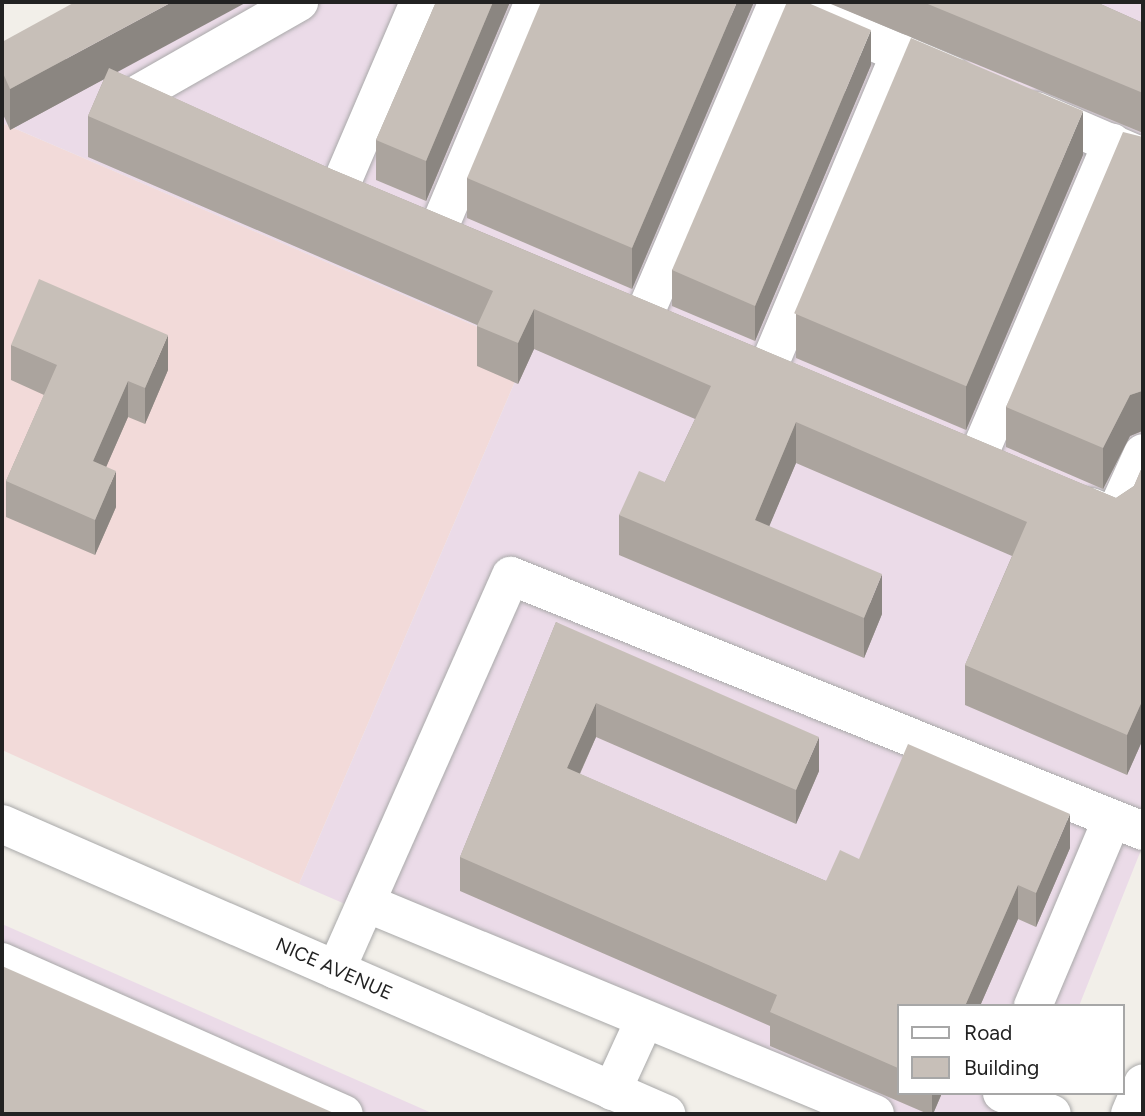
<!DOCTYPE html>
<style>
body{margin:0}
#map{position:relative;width:1145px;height:1116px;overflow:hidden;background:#f2efe9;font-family:Figtree,sans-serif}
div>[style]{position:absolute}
.commercial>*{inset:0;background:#f2dad9}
.industrial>*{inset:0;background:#ebdbe8}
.roads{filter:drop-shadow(0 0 2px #a9a9a9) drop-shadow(0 0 2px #a9a9a9)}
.minor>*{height:38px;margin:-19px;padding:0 19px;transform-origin:19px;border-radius:19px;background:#fff}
.wall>*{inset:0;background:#aba49e}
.shaded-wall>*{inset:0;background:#8b8681}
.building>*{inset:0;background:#c7bfb8;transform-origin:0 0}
span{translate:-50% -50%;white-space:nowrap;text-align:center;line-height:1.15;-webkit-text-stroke:5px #fff;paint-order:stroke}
.street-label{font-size:19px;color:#222}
.frame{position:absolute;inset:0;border:4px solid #222;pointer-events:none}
.legend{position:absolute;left:897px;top:1004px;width:228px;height:91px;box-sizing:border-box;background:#fff;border:2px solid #a7a7a7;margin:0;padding:9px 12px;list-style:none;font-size:21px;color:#222}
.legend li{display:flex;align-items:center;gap:14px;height:35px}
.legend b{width:35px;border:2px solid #a7a7a7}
</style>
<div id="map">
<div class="commercial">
<i style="clip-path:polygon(2px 123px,529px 349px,299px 884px,2px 750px)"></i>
</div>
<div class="industrial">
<i style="clip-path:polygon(145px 2px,1143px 2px,1143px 845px,1079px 1006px,898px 1006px,898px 1093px,1044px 1093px,1035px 1114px,828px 1114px,299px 884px,529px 349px,2px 123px,2px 79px)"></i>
<i style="clip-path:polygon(2px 924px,434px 1114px,2px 1114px)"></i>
</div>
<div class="roads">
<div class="minor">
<i style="left:779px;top:2px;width:187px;rotate:23deg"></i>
<i style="left:153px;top:109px;width:26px;rotate:-157deg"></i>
<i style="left:129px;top:99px;width:196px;rotate:-29.7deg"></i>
<i style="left:1036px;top:111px;width:116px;rotate:23.3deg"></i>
<i style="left:339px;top:189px;width:203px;rotate:-66.8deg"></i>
<i style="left:438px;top:230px;width:247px;rotate:-67.2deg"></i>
<i style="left:643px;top:318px;width:344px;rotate:-66.9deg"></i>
<i style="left:767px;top:370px;width:344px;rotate:-67.2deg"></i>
<i style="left:977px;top:459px;width:344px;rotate:-66.9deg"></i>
<i style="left:1091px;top:507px;width:25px;rotate:23deg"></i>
<i style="left:1114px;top:517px;width:70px;rotate:-65.6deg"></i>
<i style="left:2px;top:824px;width:725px;rotate:23.59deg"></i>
<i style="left:366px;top:903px;width:551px;rotate:22.52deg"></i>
<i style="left:2px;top:962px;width:374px;rotate:24deg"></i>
<i style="left:336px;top:970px;width:431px;rotate:-66.1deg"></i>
<i style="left:511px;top:576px;width:682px;rotate:21.97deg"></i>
<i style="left:1033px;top:1006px;width:203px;rotate:-67.1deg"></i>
<i style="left:612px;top:1091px;width:79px;rotate:-65.4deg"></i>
<i style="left:1002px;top:1093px;width:54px;rotate:22.8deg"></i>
<i style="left:1130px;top:1114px;width:33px;rotate:-67deg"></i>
</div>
</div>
<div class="wall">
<i style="clip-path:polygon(436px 2px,510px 2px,426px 201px,376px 180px,376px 140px)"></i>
<i style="clip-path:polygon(754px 2px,632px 289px,467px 218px,467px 178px)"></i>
<i style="clip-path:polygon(826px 2px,1096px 2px,1143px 23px,1143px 133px)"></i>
<i style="clip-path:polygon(2px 42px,117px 72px,331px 169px,1116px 498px,1134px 486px,1143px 465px,1143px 739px,1127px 775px,965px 705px,965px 665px,1012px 556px,796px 463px,769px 526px,882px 614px,864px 658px,619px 555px,619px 515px,665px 482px,695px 419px,534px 349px,518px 384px,477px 366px,477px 325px,88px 157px,88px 116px,104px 79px,10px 130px,2px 112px)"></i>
<i style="clip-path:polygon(871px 65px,755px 341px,672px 306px,672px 270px)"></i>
<i style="clip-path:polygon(1143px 137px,1143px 432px,1142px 431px,1130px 436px,1103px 489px,1006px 447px,1006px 407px)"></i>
<i style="clip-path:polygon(1083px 155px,966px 430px,796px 358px,796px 314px)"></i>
<i style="clip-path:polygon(11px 345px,168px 370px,145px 424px,128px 417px,106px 467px,116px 507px,95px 555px,6px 517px,6px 481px,44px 395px,11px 380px)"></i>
<i style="clip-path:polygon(556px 622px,819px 771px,796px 824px,596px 737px,580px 774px,826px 881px,859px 859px,1070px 848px,1036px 927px,1018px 919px,980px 1006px,898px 1006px,898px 1093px,942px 1093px,933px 1114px,928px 1114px,770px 1046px,770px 1026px,460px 891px,460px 857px)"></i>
</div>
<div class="shaded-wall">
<i style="clip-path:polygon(172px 2px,247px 2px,10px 130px,10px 89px)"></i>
<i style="clip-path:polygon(493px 2px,510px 2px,426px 201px,426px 161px)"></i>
<i style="clip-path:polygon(737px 2px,754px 2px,632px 289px,632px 248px)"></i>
<i style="clip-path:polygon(871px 30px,871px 65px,755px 341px,755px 306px)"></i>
<i style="clip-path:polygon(1083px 111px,1083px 155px,966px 430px,966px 386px)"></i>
<i style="clip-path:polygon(534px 309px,534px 349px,518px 384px,518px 343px)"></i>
<i style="clip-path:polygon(168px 335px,168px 370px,145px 424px,145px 388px)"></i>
<i style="clip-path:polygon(128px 381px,128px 417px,93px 497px,93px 461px)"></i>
<i style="clip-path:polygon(1142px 391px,1142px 431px,1130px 436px,1103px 489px,1103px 448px,1130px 395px)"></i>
<i style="clip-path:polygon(796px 422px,796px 463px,755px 560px,755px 520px)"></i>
<i style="clip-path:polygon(116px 471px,116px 507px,95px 555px,95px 520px)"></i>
<i style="clip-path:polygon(882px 574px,882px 614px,864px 658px,864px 618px)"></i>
<i style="clip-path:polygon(1143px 699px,1143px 739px,1127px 775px,1127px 735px)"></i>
<i style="clip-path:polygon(596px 703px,596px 737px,567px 802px,567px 768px)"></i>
<i style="clip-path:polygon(819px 737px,819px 771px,796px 824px,796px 790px)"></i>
<i style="clip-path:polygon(1070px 814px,1070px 848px,1036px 927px,1036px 893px)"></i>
<i style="clip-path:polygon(1018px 885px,1018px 919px,980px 1006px,965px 1006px)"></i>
<i style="clip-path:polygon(932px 1093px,942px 1093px,933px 1114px,932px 1114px)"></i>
</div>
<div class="building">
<i style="clip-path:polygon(75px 2px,172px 2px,10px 89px,2px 71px,2px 42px)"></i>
<i style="clip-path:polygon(436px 2px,493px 2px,426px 161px,376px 140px)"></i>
<i style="clip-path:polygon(541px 2px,737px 2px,632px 248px,467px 178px)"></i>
<i style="clip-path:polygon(787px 2px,806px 2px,871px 30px,755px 306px,672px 270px)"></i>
<i style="clip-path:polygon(923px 2px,1096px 2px,1143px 23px,1143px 93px)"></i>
<i style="left:911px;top:38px;width:187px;height:299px;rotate:23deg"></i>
<i style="clip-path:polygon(109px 68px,331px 169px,1116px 498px,1134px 486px,1143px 465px,1143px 699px,1127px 735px,965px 665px,1027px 522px,796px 422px,755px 520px,882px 574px,864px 618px,619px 515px,639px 471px,665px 482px,711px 386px,534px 309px,518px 343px,477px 326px,493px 291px,88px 116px)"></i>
<i style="clip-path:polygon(1123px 132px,1143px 137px,1143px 392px,1142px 391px,1130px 395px,1103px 448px,1006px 407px)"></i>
<i style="clip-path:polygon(39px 279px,168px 335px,145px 388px,128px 381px,93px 461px,116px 471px,95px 520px,6px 481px,57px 365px,11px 345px)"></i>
<i style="clip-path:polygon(556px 622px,819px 737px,796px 790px,596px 703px,567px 768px,826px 881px,840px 850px,859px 859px,908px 744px,1070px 814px,1036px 893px,1018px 885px,965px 1006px,898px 1006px,898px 1068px,770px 1012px,777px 995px,460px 857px)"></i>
<i style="clip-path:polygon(2px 966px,336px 1114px,2px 1114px)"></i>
</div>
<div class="street-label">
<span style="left:334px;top:969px;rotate:24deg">NICE AVENUE</span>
</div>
<div class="frame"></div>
<ul class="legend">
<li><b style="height:9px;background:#fff"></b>Road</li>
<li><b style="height:19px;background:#c7bfb8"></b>Building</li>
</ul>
</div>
